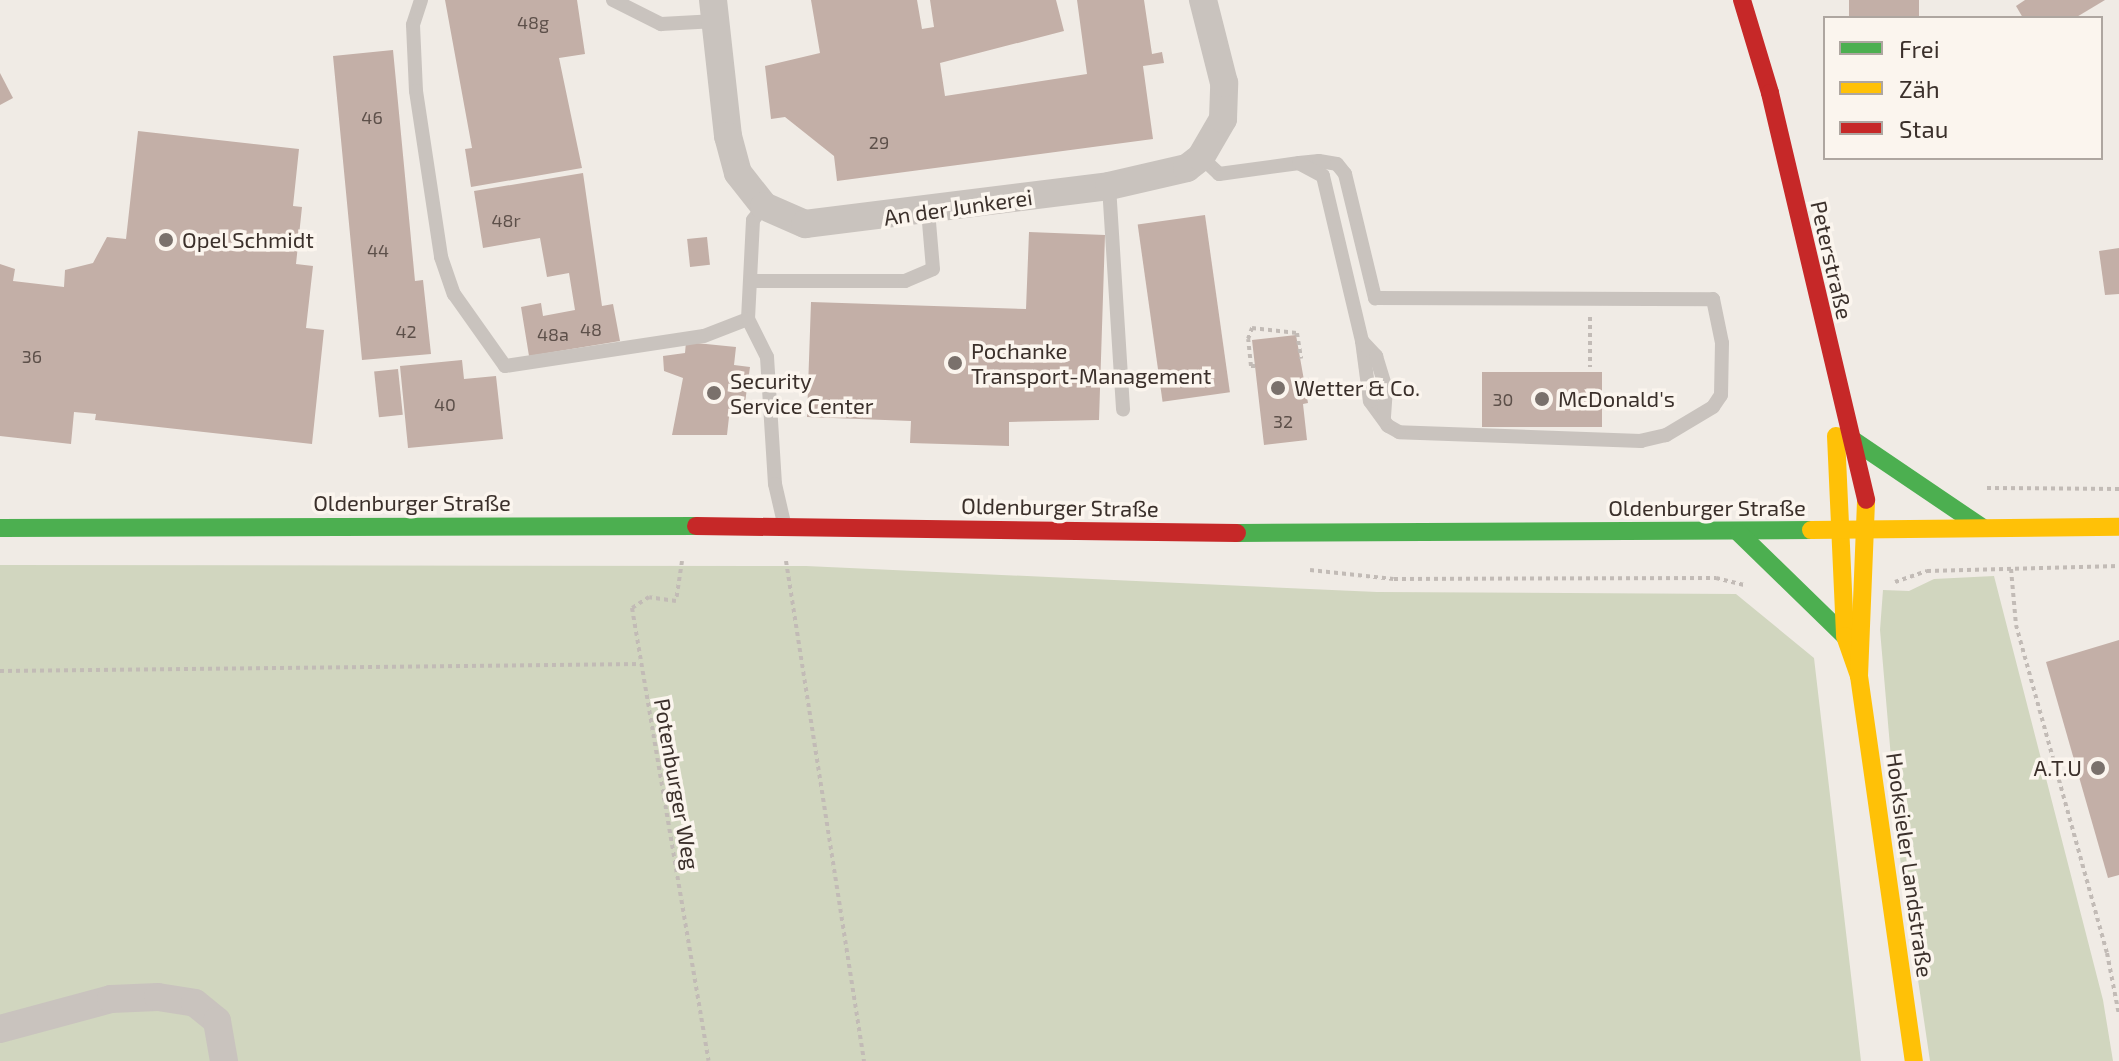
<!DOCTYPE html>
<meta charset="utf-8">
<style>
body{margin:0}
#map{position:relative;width:2119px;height:1061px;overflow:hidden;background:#f0ebe5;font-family:"Exo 2",sans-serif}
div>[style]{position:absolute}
.green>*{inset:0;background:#d1d6bf}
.building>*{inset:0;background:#c3afa7;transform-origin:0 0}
.path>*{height:4px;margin-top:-2px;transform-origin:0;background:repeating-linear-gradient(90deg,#c2bbb6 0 4px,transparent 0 8px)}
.lane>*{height:14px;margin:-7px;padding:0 7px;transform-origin:7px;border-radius:7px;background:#c9c3be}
.street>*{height:28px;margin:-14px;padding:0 14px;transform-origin:14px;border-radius:14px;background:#c9c3be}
.fast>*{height:18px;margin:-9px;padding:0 9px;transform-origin:9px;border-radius:9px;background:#4caf50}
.slow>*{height:18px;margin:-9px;padding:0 9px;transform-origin:9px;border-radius:9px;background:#ffc107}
.jam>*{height:18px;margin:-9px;padding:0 9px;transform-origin:9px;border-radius:9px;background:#c62828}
.dots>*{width:22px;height:22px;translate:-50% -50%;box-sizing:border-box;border:4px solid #fbf5ee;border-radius:50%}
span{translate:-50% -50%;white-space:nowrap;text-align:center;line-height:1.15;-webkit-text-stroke:7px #fbf5ee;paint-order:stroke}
.number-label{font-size:18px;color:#5d504a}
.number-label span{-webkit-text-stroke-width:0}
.street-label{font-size:22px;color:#3b302b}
.poi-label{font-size:22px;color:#3b302b}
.left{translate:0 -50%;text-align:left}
.right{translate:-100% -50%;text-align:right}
.legend{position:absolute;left:1823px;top:16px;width:280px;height:144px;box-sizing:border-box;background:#fbf5ee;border:2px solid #aea6a0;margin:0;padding:10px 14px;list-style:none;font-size:24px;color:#3b302b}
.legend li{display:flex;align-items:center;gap:16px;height:40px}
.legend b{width:40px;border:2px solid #aea6a0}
</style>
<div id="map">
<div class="green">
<i style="clip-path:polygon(0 565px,806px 566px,1377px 592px,1736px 594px,1814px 658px,1861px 1061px,0 1061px)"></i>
<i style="clip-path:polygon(1994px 576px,2103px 1000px,2113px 1061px,1930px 1061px,1899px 851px,1880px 630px,1883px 590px,1909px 591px,1934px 579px)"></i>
</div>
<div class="building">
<i style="clip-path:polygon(445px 0,577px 0,585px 54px,559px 58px,582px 168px,471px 187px,465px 149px,472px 148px)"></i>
<i style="clip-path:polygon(811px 0,917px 0,922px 29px,934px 27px,930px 0,1056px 0,1064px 31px,940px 63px,945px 96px,1087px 74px,1077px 0,1144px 0,1152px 54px,1162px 52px,1164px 63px,1143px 66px,1153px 139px,837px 181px,834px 156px,785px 117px,771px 119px,765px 66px,820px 53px)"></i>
<i style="left:1849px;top:0;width:70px;height:19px"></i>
<i style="clip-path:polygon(2025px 0,2105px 0,2075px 18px,2023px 18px,2016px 6px)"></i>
<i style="clip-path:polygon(393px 50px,415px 281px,423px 280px,431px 354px,362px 360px,333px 56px)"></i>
<i style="clip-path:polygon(0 73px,13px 98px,0 105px)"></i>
<i style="clip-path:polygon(138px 131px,299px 149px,293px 206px,302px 207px,296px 264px,313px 266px,306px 328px,324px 330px,312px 444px,95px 420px,96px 414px,74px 412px,71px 444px,0 436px,0 264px,15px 269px,13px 281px,64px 287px,65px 270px,93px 263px,107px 237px,126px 239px)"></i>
<i style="clip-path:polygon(583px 173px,602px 306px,613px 304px,620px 341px,529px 356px,521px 307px,541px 303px,543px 316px,575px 310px,569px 273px,547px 277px,540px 238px,483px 248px,474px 191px)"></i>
<i style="left:1205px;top:215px;width:179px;height:68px;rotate:82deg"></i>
<i style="clip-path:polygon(1029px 232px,1105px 235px,1099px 420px,1009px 422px,1009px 446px,910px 443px,911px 421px,807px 417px,811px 302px,1026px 309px)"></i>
<i style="left:707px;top:237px;width:28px;height:20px;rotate:84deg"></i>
<i style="clip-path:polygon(2119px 248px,2119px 294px,2105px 295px,2099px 251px)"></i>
<i style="clip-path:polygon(1296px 335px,1308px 403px,1303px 404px,1307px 440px,1264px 445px,1252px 340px)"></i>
<i style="clip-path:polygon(686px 342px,736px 347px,734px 365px,750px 367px,744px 410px,730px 408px,727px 435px,672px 435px,683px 378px,664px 371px,663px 356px,685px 353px)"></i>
<i style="clip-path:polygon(462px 360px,464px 379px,496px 376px,503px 439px,408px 448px,400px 366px)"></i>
<i style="left:398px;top:369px;width:46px;height:24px;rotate:84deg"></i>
<i style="left:1482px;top:372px;width:120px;height:55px"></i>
<i style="clip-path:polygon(2119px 640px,2119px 875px,2108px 878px,2046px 662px)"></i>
</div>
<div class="path">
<i style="left:1590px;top:317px;width:50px;rotate:90deg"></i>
<i style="left:1255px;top:366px;width:4px;rotate:180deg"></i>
<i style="left:1251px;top:366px;width:27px;rotate:-96deg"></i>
<i style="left:1248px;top:339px;width:12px;rotate:-70deg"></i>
<i style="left:1252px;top:328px;width:45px;rotate:6.3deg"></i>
<i style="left:1297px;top:333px;width:26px;rotate:81deg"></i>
<i style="left:1987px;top:488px;width:132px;rotate:0.4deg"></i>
<i style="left:682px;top:561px;width:40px;rotate:98.5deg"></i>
<i style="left:676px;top:601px;width:27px;rotate:-172deg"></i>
<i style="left:649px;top:597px;width:20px;rotate:147deg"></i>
<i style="left:632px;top:608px;width:459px;rotate:80.4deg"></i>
<i style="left:786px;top:561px;width:506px;rotate:81.13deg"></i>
<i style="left:2011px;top:569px;width:56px;rotate:84.9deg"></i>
<i style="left:2016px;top:625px;width:340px;rotate:74.5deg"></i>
<i style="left:2107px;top:953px;width:63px;rotate:79deg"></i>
<i style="left:1310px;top:570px;width:84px;rotate:6.1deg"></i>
<i style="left:1394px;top:579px;width:322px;rotate:-0.2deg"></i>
<i style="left:1716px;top:578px;width:29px;rotate:14deg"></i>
<i style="left:1895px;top:582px;width:34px;rotate:-19deg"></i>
<i style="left:1927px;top:571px;width:192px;rotate:-1.5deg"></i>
<i style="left:0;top:671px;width:640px;rotate:-0.63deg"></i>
</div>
<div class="lane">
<i style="left:421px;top:0;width:26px;rotate:108deg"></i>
<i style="left:413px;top:25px;width:66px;rotate:87.4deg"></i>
<i style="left:416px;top:91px;width:168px;rotate:81.4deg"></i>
<i style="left:441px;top:257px;width:39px;rotate:71deg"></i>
<i style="left:454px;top:294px;width:88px;rotate:54.7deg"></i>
<i style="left:505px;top:366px;width:201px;rotate:-8.6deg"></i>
<i style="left:704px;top:336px;width:47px;rotate:-21.1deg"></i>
<i style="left:748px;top:319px;width:99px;rotate:-87.1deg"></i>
<i style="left:753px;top:220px;width:18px;rotate:-52deg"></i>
<i style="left:613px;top:0;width:54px;rotate:26.6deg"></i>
<i style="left:661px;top:24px;width:55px;rotate:-3.1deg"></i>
<i style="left:1201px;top:157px;width:25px;rotate:43deg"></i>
<i style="left:1219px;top:174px;width:81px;rotate:-7.8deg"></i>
<i style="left:1299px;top:163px;width:20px;rotate:-6deg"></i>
<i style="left:1319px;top:161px;width:18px;rotate:9deg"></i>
<i style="left:1337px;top:164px;width:13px;rotate:51deg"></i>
<i style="left:1345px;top:174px;width:128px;rotate:76.4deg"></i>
<i style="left:1375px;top:298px;width:338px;rotate:0.2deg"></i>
<i style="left:1713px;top:299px;width:45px;rotate:78.4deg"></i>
<i style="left:1722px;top:343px;width:52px;rotate:91.1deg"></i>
<i style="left:1721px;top:395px;width:14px;rotate:124deg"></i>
<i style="left:1713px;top:407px;width:55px;rotate:149.2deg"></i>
<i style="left:1666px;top:435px;width:26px;rotate:167deg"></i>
<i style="left:1641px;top:441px;width:242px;rotate:-177.9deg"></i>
<i style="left:1399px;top:432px;width:13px;rotate:-151deg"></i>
<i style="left:1388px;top:426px;width:31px;rotate:-126deg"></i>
<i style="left:1370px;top:401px;width:61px;rotate:-97.6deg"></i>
<i style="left:1362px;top:341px;width:170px;rotate:-103.3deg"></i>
<i style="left:1323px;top:176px;width:27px;rotate:-152deg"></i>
<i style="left:1109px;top:186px;width:224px;rotate:86.4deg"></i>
<i style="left:751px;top:281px;width:154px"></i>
<i style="left:905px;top:281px;width:30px;rotate:-23deg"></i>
<i style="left:933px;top:269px;width:58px;rotate:-94.9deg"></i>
<i style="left:748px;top:319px;width:42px;rotate:63.4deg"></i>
<i style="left:767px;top:357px;width:127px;rotate:86.4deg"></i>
<i style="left:775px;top:484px;width:39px;rotate:77deg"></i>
<i style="left:1362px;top:341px;width:21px;rotate:47deg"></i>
<i style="left:1376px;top:356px;width:34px;rotate:73deg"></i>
<i style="left:1386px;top:388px;width:31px;rotate:94deg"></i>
</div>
<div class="street">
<i style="left:713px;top:0;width:137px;rotate:83.7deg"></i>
<i style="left:728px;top:136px;width:38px;rotate:75deg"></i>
<i style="left:738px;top:173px;width:42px;rotate:51.8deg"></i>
<i style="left:764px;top:206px;width:45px;rotate:23.7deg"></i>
<i style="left:805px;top:224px;width:306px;rotate:-7.1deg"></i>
<i style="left:1109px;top:186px;width:80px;rotate:-13deg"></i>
<i style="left:1187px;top:168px;width:18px;rotate:-38deg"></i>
<i style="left:1201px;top:157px;width:44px;rotate:-59.9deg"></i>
<i style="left:1223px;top:119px;width:36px;rotate:-88deg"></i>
<i style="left:1224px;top:83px;width:86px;rotate:-104.2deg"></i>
<i style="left:0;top:1029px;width:115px;rotate:-15.1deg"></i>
<i style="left:111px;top:999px;width:47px;rotate:-2.4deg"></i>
<i style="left:158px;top:997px;width:37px;rotate:9deg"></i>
<i style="left:195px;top:1003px;width:28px;rotate:39deg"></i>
<i style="left:217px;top:1021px;width:41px;rotate:80.1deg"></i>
</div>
<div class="fast">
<i style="left:1853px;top:440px;width:157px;rotate:34.1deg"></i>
<i style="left:0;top:528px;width:696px;rotate:-0.16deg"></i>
<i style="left:1237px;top:533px;width:574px;rotate:-0.3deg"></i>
<i style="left:1739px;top:533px;width:148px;rotate:44.2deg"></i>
</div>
<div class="slow">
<i style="left:1836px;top:436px;width:200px;rotate:87.4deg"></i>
<i style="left:1845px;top:636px;width:42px;rotate:70.7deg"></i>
<i style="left:1859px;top:676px;width:389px;rotate:81.9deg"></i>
<i style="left:1811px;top:530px;width:308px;rotate:-0.6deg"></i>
<i style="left:1859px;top:676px;width:176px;rotate:-87.7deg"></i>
</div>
<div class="jam">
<i style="left:1742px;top:0;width:97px;rotate:73.2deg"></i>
<i style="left:1770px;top:93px;width:418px;rotate:76.7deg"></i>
<i style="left:696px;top:526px;width:541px;rotate:0.74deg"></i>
</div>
<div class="dots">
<i style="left:166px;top:240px;background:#7a716c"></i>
<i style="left:955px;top:363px;background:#7a716c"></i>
<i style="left:1278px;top:388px;background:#7a716c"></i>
<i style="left:714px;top:393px;background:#7a716c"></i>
<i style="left:1542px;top:399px;background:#7a716c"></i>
<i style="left:2098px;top:768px;background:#7a716c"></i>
</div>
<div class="number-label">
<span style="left:533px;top:22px">48g</span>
<span style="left:372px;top:117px">46</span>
<span style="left:879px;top:142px">29</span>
<span style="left:506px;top:220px">48r</span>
<span style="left:378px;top:250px">44</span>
<span style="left:591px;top:329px">48</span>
<span style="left:406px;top:331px">42</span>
<span style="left:553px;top:334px">48a</span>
<span style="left:32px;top:356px">36</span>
<span style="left:1503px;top:399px">30</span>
<span style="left:445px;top:404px">40</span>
<span style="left:1283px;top:421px">32</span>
</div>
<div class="street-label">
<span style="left:958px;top:207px;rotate:-8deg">An der Junkerei</span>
<span style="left:1832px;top:260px;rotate:77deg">Peterstraße</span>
<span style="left:412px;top:503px">Oldenburger Straße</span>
<span style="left:1060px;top:507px;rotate:1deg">Oldenburger Straße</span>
<span style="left:1707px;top:508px">Oldenburger Straße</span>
<span style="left:677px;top:784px;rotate:80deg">Potenburger Weg</span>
<span style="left:1910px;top:865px;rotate:82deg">Hooksieler Landstraße</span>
</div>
<div class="poi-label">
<span class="left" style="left:182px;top:240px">Opel Schmidt</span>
<span class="left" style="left:971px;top:363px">Pochanke<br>Transport-Management</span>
<span class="left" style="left:730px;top:393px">Security<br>Service Center</span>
<span class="left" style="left:1294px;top:388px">Wetter &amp; Co.</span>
<span class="left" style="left:1558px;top:399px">McDonald's</span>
<span class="right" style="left:2082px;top:768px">A.T.U</span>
</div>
<ul class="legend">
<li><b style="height:10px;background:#4caf50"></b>Frei</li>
<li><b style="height:10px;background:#ffc107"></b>Zäh</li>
<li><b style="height:10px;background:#c62828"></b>Stau</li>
</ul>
</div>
